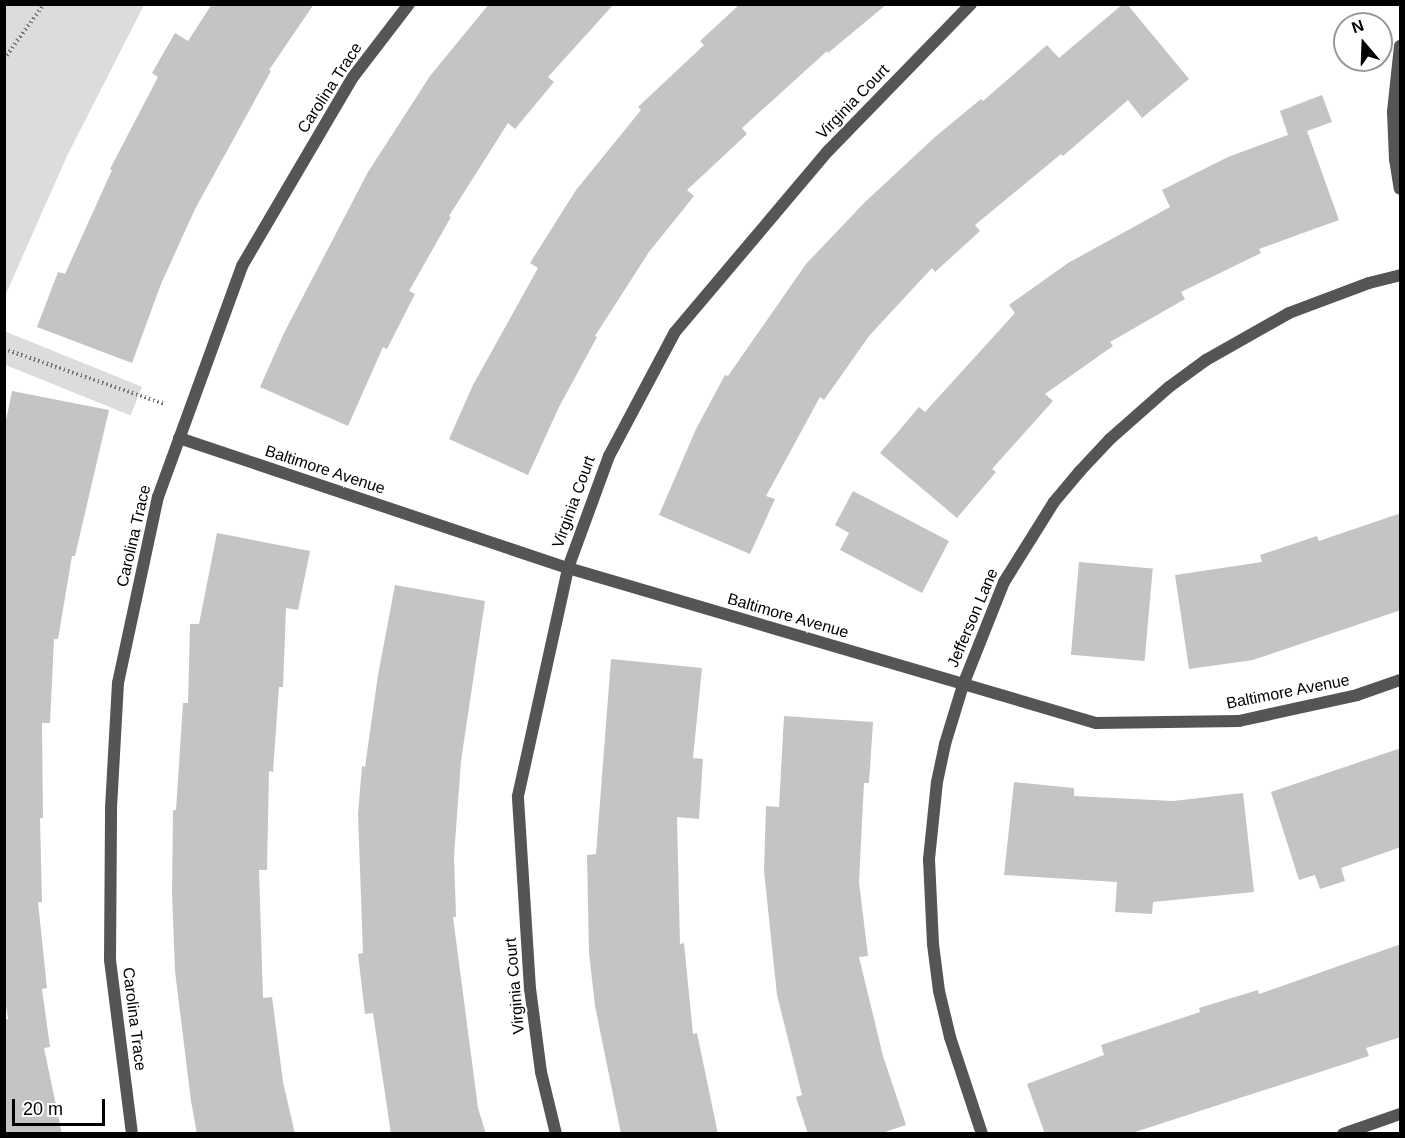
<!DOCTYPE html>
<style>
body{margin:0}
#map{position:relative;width:1405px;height:1138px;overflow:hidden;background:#fff;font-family:Helvetica,sans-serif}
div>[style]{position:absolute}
.green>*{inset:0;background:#dcdcdc;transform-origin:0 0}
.building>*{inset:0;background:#c4c4c4;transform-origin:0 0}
.path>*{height:4px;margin-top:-2px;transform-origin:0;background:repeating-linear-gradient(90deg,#777 0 1.5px,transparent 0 4.5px)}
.street>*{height:12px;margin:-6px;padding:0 6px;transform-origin:6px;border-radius:6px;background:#555}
span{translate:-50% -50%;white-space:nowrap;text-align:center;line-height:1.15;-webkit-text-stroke:4.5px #fff;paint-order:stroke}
.street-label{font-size:16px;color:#000}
.frame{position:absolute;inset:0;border:6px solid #000;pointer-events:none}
.north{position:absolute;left:1333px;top:12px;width:60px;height:60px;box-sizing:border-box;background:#fff;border:2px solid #999;border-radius:50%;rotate:341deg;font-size:16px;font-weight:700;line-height:24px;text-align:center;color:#000}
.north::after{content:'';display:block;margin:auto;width:21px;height:27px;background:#000;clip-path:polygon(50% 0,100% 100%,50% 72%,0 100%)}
.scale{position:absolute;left:12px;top:1099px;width:93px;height:27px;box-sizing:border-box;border:3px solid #000;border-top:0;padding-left:8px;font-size:18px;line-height:21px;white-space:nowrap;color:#000;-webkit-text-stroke:4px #fff;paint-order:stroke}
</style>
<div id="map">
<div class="green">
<i style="clip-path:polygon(5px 4px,144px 5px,67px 156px,5px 296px)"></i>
<i style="left:4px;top:331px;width:149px;height:31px;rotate:22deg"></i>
</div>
<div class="building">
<i style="clip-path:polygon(212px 4px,314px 4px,269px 70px,271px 71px,195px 209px,161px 284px,132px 363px,37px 327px,58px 272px,65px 274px,112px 170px,110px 169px,158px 77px,152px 73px,175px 33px,188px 41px)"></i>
<i style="clip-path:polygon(489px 4px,614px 4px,548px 77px,554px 82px,515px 129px,508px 123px,449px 216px,451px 217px,409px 291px,415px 294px,387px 349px,383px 347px,348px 426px,260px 387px,284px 333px,368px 172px,430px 76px)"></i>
<i style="clip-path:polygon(740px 4px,887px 4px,828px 53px,827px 51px,742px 128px,747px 134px,687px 190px,694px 196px,649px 252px,595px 336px,597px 337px,559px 407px,528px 475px,449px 439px,473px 385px,538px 268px,530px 263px,576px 190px,641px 110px,638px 107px,704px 45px,700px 41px)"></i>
<i style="clip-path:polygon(1123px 4px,1127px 4px,1189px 79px,1142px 118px,1128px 100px,1063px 156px,1061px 154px,975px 225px,980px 231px,935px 272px,932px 268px,869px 336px,824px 400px,820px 397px,766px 496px,775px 499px,750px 554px,659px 515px,696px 429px,725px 375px,728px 376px,806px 264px,865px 202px,935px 137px,981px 99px,983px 101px,1047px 45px,1059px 58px)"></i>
<i style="clip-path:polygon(1322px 95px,1332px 122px,1307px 131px,1339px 220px,1259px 249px,1261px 253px,1181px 292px,1185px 299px,1110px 342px,1113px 346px,1045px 394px,1053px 401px,992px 469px,996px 472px,957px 518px,880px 453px,919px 407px,925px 412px,1015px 313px,1009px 305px,1068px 263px,1170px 207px,1162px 190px,1228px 157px,1288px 135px,1280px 111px)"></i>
<i style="clip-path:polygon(12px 391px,109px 410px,75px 556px,72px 556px,58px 639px,54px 639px,50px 723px,42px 723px,43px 818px,40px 818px,42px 902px,38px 902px,47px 988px,42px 989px,50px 1047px,44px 1048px,62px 1134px,4px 1134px,4px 1020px,8px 1019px,4px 991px,4px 430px)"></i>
<i style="clip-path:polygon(853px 491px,949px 541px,922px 593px,840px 550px,849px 533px,835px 525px)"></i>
<i style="clip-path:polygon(1401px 513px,1401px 610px,1253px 660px,1189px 669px,1175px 575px,1262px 562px,1260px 555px,1317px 536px,1319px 541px)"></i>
<i style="clip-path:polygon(217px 533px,310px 551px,298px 610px,286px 608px,283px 687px,279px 687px,273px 772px,269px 771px,267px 870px,259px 870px,263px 998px,272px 997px,283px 1082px,295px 1134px,197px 1134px,191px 1101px,175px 971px,172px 893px,173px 810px,176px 810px,183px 703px,188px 703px,190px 624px,199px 624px)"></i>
<i style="left:1079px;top:562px;width:74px;height:93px;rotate:5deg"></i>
<i style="clip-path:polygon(395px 585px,485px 601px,461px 761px,454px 856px,456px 917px,453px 917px,478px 1108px,486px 1134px,391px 1134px,373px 1013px,365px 1014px,358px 954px,363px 953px,358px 814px,362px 766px,365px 767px,378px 675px)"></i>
<i style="clip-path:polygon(611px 659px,702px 668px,693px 758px,703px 759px,699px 819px,677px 817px,680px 944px,684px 943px,693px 1034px,697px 1033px,718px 1134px,621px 1134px,595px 1006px,589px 953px,587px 855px,596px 854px)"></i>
<i style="clip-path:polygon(784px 716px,873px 722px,869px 783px,864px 783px,859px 882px,868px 956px,859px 957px,883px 1056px,906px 1125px,879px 1134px,808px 1134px,796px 1097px,802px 1095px,777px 995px,764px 871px,766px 806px,779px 807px)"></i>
<i style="clip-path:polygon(1401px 748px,1401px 847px,1341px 868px,1345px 881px,1320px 889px,1315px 875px,1299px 880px,1271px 792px)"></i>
<i style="clip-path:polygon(1014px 782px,1074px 788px,1074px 796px,1173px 801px,1243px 793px,1254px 892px,1153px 902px,1152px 914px,1115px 912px,1117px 882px,1004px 875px)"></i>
<i style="clip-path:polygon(1401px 944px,1401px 1037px,1366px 1048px,1369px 1056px,1129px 1134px,1045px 1134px,1027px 1084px,1104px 1055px,1101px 1045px,1200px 1012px,1199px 1008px,1258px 990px,1259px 994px)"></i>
</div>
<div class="path">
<i style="left:4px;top:59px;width:68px;rotate:-54deg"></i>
<i style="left:4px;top:349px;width:170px;rotate:18.9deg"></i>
</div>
<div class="street">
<i style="left:1400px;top:46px;width:66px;rotate:96.1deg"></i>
<i style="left:1393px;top:112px;width:47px;rotate:87.6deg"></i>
<i style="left:1395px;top:159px;width:30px;rotate:81deg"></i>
<i style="left:179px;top:438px;width:410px;rotate:18.5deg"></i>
<i style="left:568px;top:568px;width:550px;rotate:16.36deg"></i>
<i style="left:1096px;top:723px;width:143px;rotate:-0.8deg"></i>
<i style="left:1239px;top:721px;width:121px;rotate:-12.4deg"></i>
<i style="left:1357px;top:695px;width:46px;rotate:-19.2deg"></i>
<i style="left:132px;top:1134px;width:175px;rotate:-97.2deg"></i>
<i style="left:110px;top:960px;width:152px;rotate:-89.6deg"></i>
<i style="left:111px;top:808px;width:125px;rotate:-86.8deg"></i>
<i style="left:118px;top:683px;width:190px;rotate:-77.9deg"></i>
<i style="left:158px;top:497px;width:246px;rotate:-70deg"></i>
<i style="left:242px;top:266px;width:219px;rotate:-59.6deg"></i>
<i style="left:353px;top:77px;width:92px;rotate:-52.5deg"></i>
<i style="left:556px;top:1134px;width:64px;rotate:-103.6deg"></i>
<i style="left:541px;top:1072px;width:84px;rotate:-97.5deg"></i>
<i style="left:530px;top:989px;width:193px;rotate:-93.6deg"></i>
<i style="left:518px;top:796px;width:233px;rotate:-77.6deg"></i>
<i style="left:568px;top:568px;width:119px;rotate:-69.9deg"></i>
<i style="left:609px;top:456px;width:140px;rotate:-62deg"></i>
<i style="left:675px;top:332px;width:238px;rotate:-49.8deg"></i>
<i style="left:829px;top:150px;width:204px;rotate:-45.8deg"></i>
<i style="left:982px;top:1134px;width:102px;rotate:-108.3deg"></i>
<i style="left:950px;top:1037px;width:47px;rotate:-103.4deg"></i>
<i style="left:939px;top:991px;width:47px;rotate:-97.3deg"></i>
<i style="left:933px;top:944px;width:85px;rotate:-92.7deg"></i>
<i style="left:929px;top:859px;width:77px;rotate:-84.1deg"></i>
<i style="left:937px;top:782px;width:39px;rotate:-78deg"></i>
<i style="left:945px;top:744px;width:62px;rotate:-73deg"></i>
<i style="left:963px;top:685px;width:111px;rotate:-68.3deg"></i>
<i style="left:1004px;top:582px;width:94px;rotate:-58deg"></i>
<i style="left:1054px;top:502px;width:40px;rotate:-50deg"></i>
<i style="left:1080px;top:471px;width:44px;rotate:-46.8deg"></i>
<i style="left:1110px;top:439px;width:79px;rotate:-41.4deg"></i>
<i style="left:1169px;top:387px;width:46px;rotate:-36.1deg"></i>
<i style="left:1206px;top:360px;width:95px;rotate:-29.5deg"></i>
<i style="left:1289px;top:313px;width:85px;rotate:-20.6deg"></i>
<i style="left:1369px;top:283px;width:32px;rotate:-14deg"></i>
<i style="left:1343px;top:1134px;width:60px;rotate:-19.3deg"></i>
</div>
<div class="street-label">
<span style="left:330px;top:88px;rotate:-57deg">Carolina Trace</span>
<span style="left:853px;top:102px;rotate:-46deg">Virginia Court</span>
<span style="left:325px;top:470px;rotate:18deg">Baltimore Avenue</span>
<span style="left:574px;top:502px;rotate:-70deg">Virginia Court</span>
<span style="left:134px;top:536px;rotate:-77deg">Carolina Trace</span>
<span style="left:788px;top:616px;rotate:16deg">Baltimore Avenue</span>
<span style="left:973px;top:618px;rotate:-67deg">Jefferson Lane</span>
<span style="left:1288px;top:692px;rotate:-11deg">Baltimore Avenue</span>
<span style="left:515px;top:986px;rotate:-95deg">Virginia Court</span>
<span style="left:134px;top:1019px;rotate:83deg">Carolina Trace</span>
</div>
<div class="frame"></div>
<div class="north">N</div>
<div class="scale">20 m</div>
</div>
